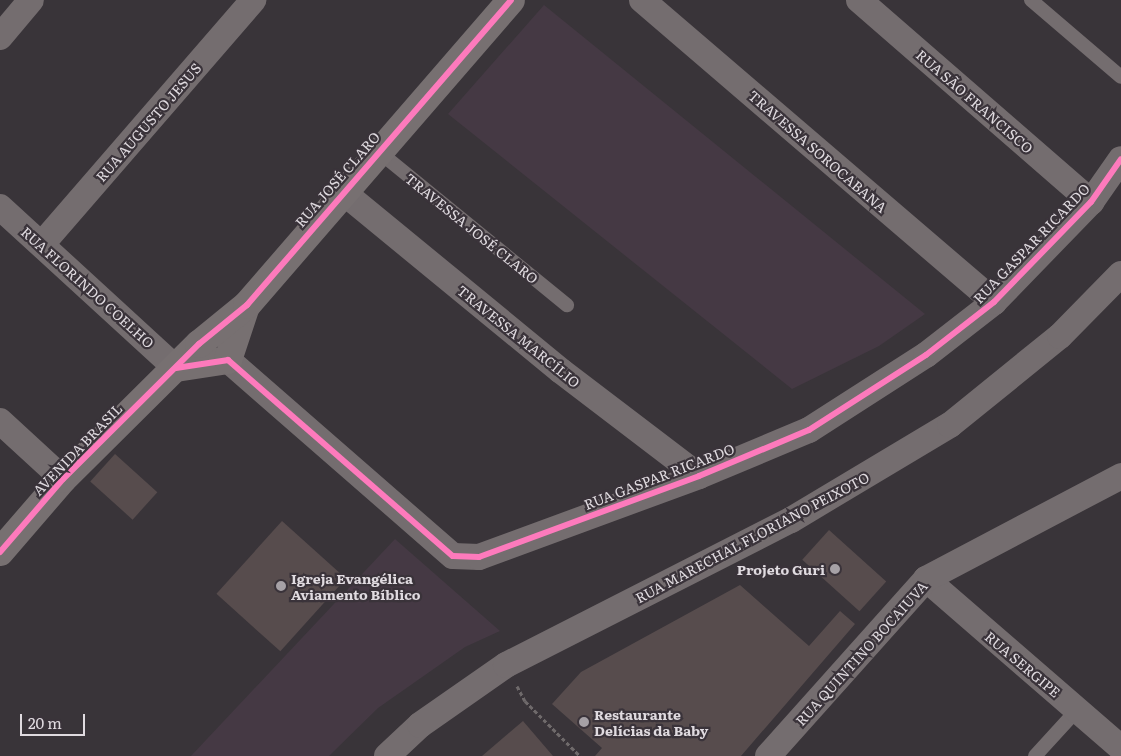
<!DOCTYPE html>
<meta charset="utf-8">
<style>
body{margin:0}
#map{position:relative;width:1121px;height:756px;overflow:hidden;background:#393439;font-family:Literata,serif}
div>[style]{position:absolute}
.built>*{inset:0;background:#453944}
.building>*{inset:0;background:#574c4d;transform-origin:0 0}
.path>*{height:3px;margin-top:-1.5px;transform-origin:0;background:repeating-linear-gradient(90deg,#6f6a6b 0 4px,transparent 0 6.5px)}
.lane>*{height:14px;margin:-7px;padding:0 7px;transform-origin:7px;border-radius:7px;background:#746d6f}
.street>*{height:26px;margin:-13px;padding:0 13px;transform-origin:13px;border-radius:13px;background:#746d6f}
.secondary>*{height:28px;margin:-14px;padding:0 14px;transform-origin:14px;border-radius:14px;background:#777071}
.cycleway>*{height:6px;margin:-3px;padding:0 3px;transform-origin:3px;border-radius:3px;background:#fd7abc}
.dots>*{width:14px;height:14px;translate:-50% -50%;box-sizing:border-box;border:2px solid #3a333a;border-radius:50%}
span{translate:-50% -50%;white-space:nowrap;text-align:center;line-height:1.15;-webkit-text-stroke:4.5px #3a333a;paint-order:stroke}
.street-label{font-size:14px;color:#e0dbe0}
.poi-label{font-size:14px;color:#e0dbe0;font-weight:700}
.right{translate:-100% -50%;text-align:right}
.left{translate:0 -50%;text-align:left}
.scale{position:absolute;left:20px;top:714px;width:65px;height:22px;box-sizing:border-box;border:2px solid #e0dbe0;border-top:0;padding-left:6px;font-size:15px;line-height:18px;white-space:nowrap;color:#e0dbe0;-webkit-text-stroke:4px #3a333a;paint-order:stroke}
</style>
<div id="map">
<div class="built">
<i style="clip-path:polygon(544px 5px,925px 314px,879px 346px,792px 389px,448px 114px)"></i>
<i style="clip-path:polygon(395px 539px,500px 631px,465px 647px,378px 708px,329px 756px,191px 756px)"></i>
</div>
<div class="building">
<i style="left:115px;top:454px;width:57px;height:37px;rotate:42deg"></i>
<i style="left:282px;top:521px;width:86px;height:98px;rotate:42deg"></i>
<i style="left:829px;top:530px;width:77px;height:40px;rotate:42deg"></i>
<i style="clip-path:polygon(740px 585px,809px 646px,840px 611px,855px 624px,741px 756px,595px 756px,602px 748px,552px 704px,581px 672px)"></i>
<i style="clip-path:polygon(523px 721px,553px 756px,482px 756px)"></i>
</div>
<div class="path">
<i style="left:517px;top:686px;width:17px;rotate:62deg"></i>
<i style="left:525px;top:701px;width:78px;rotate:45deg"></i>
</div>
<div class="lane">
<i style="left:1031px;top:0;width:118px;rotate:40.5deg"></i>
<i style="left:378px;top:151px;width:244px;rotate:39.2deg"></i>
<i style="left:1035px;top:756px;width:62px;rotate:-47.6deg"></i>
</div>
<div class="street">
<i style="left:642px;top:0;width:464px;rotate:40.6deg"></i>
<i style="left:859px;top:0;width:308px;rotate:41deg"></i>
<i style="left:0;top:37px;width:48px;rotate:-50deg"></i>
<i style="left:343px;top:192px;width:282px;rotate:39.4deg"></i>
<i style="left:561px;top:371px;width:173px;rotate:37.3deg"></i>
<i style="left:0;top:207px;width:239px;rotate:42.5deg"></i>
<i style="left:42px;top:244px;width:323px;rotate:-49.1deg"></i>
<i style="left:228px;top:360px;width:298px;rotate:41.1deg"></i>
<i style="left:453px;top:556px;width:26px;rotate:2deg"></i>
<i style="left:479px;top:557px;width:234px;rotate:-20.2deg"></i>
<i style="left:699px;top:476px;width:119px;rotate:-22.7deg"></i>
<i style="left:809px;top:430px;width:139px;rotate:-32.7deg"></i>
<i style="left:926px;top:355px;width:86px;rotate:-37.9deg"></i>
<i style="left:994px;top:302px;width:139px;rotate:-45.9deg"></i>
<i style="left:1091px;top:202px;width:52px;rotate:-55.1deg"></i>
<i style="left:0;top:421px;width:86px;rotate:42.6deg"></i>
<i style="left:926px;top:579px;width:258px;rotate:40.9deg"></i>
<i style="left:387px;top:756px;width:45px;rotate:-43.2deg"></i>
<i style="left:420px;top:725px;width:105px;rotate:-34.9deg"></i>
<i style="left:506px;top:665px;width:320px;rotate:-27deg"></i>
<i style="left:791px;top:520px;width:185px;rotate:-30.9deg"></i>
<i style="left:950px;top:425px;width:141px;rotate:-39deg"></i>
<i style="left:1060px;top:336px;width:87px;rotate:-45.5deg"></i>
<i style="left:768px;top:756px;width:237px;rotate:-48.2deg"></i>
<i style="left:926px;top:579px;width:221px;rotate:-27.8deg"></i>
</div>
<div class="secondary">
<i style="left:176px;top:368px;width:53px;rotate:-8.7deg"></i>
<i style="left:228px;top:360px;width:54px;rotate:-71.6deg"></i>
<i style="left:0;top:552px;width:96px;rotate:-49.2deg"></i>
<i style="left:63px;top:479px;width:192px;rotate:-44.8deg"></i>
<i style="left:199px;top:344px;width:62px;rotate:-39.1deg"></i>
<i style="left:247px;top:305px;width:403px;rotate:-49.1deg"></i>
</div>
<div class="cycleway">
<i style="left:176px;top:368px;width:53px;rotate:-8.7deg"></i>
<i style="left:228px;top:360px;width:298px;rotate:41.1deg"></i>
<i style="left:453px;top:556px;width:26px;rotate:2deg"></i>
<i style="left:479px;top:557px;width:234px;rotate:-20.2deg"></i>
<i style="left:699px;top:476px;width:119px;rotate:-22.7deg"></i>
<i style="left:809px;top:430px;width:139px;rotate:-32.7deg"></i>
<i style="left:926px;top:355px;width:86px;rotate:-37.9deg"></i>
<i style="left:994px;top:302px;width:139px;rotate:-45.9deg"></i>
<i style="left:1091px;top:202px;width:52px;rotate:-55.1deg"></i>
<i style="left:0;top:552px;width:96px;rotate:-49.2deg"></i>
<i style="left:63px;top:479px;width:192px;rotate:-44.8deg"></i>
<i style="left:199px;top:344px;width:62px;rotate:-39.1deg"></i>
<i style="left:247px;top:305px;width:403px;rotate:-49.1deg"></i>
</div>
<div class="dots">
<i style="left:835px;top:569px;background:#a6a1a6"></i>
<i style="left:281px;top:586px;background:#a6a1a6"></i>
<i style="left:584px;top:722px;background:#a6a1a6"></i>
</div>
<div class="street-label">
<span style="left:975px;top:101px;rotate:41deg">RUA SÃO FRANCISCO</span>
<span style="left:148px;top:122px;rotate:-49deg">RUA AUGUSTO JESUS</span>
<span style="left:818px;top:151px;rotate:41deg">TRAVESSA SOROCABANA</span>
<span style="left:337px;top:179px;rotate:-49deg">RUA JOSÉ CLARO</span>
<span style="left:472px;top:228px;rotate:39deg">TRAVESSA JOSÉ CLARO</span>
<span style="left:1031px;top:243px;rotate:-46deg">RUA GASPAR RICARDO</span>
<span style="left:88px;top:287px;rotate:42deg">RUA FLORINDO COELHO</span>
<span style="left:519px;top:336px;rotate:39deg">TRAVESSA MARCÍLIO</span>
<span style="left:77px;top:449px;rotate:-46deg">AVENIDA BRASIL</span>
<span style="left:659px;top:476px;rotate:-21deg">RUA GASPAR RICARDO</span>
<span style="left:752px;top:537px;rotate:-28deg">RUA MARECHAL FLORIANO PEIXOTO</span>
<span style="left:861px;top:653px;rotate:-48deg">RUA QUINTINO BOCAIUVA</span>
<span style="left:1023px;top:664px;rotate:40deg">RUA SERGIPE</span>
</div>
<div class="poi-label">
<span class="right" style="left:825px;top:569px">Projeto Guri</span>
<span class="left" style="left:291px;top:586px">Igreja Evangélica<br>Aviamento Bíblico</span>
<span class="left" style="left:594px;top:722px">Restaurante<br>Delícias da Baby</span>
</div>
<div class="scale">20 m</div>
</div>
